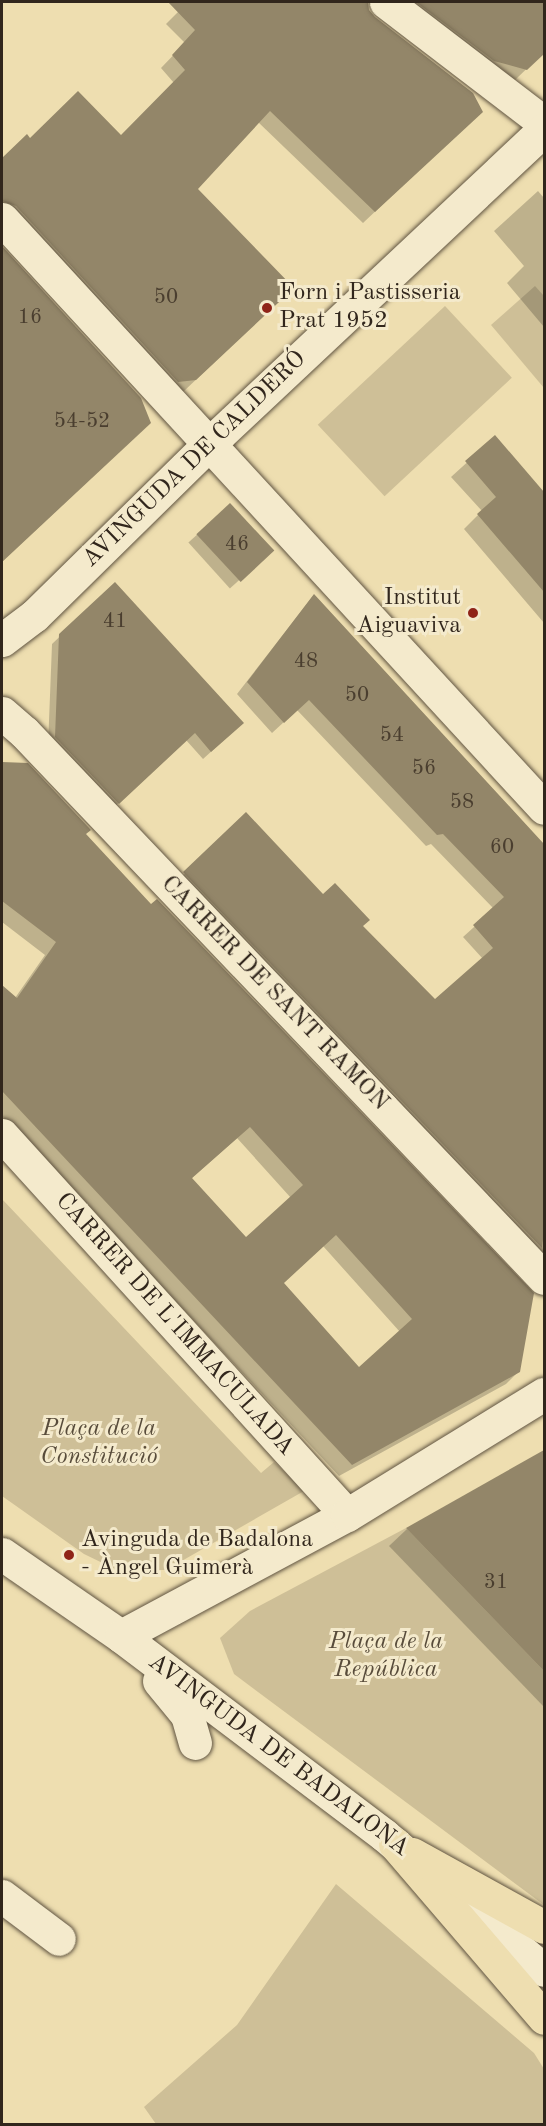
<!DOCTYPE html>
<meta charset="utf-8">
<style>
body{margin:0}
#map{position:relative;width:546px;height:2126px;overflow:hidden;background:#eedeb0;font-family:"Old Standard TT",serif}
div>[style]{position:absolute}
.green>*{inset:0;background:#cebf97;transform-origin:0 0}
.shadow>*{inset:0;background:#0003;transform-origin:0 0}
.building>*{inset:0;background:#938669;transform-origin:0 0}
.roads{filter:drop-shadow(0 0 2px #605441) drop-shadow(0 0 2px #605441)}
.minor>*{height:33px;margin:-16.5px;padding:0 16.5px;transform-origin:16.5px;border-radius:16.5px;background:#f4eacc}
.highway>*{height:33px;margin:-16.5px;padding:0 16.5px;transform-origin:16.5px;border-radius:16.5px;background:#eedeb0}
.dots>*{width:16px;height:16px;translate:-50% -50%;box-sizing:border-box;border:3px solid #f4eacc;border-radius:50%}
span{translate:-50% -50%;white-space:nowrap;text-align:center;line-height:1.15;-webkit-text-stroke:6px #f4eacc;paint-order:stroke}
.number-label{font-size:21px;color:#4a3e2f}
.number-label span{-webkit-text-stroke-width:0}
.poi-label{font-size:24px;color:#31261c}
.left{translate:0 -50%;text-align:left}
.right{translate:-100% -50%;text-align:right}
.street-label{font-size:24px;color:#31261c}
.park-label{font-size:24px;color:#584c3b;font-style:italic}
.frame{position:absolute;inset:0;border:3px solid #31261c;pointer-events:none}
</style>
<div id="map">
<div class="green">
<i style="clip-path:polygon(535px 286px,544px 296px,544px 388px,491px 325px)"></i>
<i style="left:445px;top:306px;width:98px;height:174px;rotate:47deg"></i>
<i style="clip-path:polygon(2px 1199px,261px 1473px,274px 1462px,304px 1491px,166px 1570px,117px 1570px,84px 1554px,2px 1496px)"></i>
<i style="clip-path:polygon(406px 1528px,544px 1671px,544px 1905px,234px 1674px,220px 1638px,250px 1611px)"></i>
<i style="clip-path:polygon(336px 1884px,534px 2053px,544px 2069px,544px 2124px,156px 2124px,144px 2107px,237px 2025px)"></i>
</div>
<div class="shadow">
<i style="clip-path:polygon(180px 2px,366px 2px,367px 9px,469px 123px,363px 223px,258px 122px,196px 189px,280px 300px,183px 392px,2px 217px,2px 160px,27px 137px,30px 141px,121px 137px,174px 83px,161px 68px,185px 43px,166px 24px,184px 6px)"></i>
<i style="clip-path:polygon(389px 2px,544px 2px,544px 52px,514px 81px)"></i>
<i style="clip-path:polygon(538px 191px,544px 198px,544px 327px,507px 283px,524px 266px,494px 231px)"></i>
<i style="clip-path:polygon(2px 248px,140px 399px,137px 435px,2px 562px)"></i>
<i style="clip-path:polygon(495px 437px,544px 495px,544px 623px,464px 529px,482px 511px,451px 477px)"></i>
<i style="left:230px;top:505px;width:62px;height:56px;rotate:48deg"></i>
<i style="clip-path:polygon(115px 584px,234px 731px,203px 759px,186px 740px,110px 811px,48px 746px,52px 644px)"></i>
<i style="clip-path:polygon(313px 596px,544px 846px,544px 1275px,174px 884px,246px 815px,323px 897px,435px 1001px,483px 959px,463px 937px,494px 909px,431px 844px,426px 846px,297px 710px,272px 733px,237px 694px)"></i>
<i style="clip-path:polygon(evenodd,2px 763px,27px 764px,84px 835px,519px 1371px,506px 1384px,339px 1476px,2px 1116px,2px 987px,15px 998px,45px 955px,2px 922px,2px 763px,237px 1138px,291px 1198px,246px 1239px,191px 1179px,237px 1138px,2px 763px,323px 1246px,400px 1332px,359px 1370px,283px 1283px,323px 1246px)"></i>
<i style="clip-path:polygon(544px 1452px,544px 1707px,389px 1546px,407px 1529px)"></i>
</div>
<div class="building">
<i style="clip-path:polygon(168px 2px,368px 2px,369px 10px,375px 17px,473px 93px,483px 112px,375px 212px,270px 111px,198px 189px,294px 288px,196px 380px,178px 382px,16px 206px,2px 201px,2px 158px,27px 134px,30px 138px,78px 91px,121px 135px,185px 70px,172px 55px,195px 30px)"></i>
<i style="clip-path:polygon(416px 2px,544px 2px,544px 54px,527px 70px,494px 61px)"></i>
<i style="clip-path:polygon(2px 246px,141px 398px,151px 423px,2px 562px)"></i>
<i style="clip-path:polygon(495px 435px,544px 492px,544px 592px,477px 514px,496px 497px,465px 461px)"></i>
<i style="left:230px;top:503px;width:65px;height:46px;rotate:47deg"></i>
<i style="clip-path:polygon(115px 582px,244px 723px,211px 752px,195px 733px,119px 804px,55px 737px,59px 634px)"></i>
<i style="clip-path:polygon(314px 594px,544px 844px,544px 1231px,542px 1248px,183px 872px,246px 812px,323px 894px,335px 883px,370px 920px,363px 926px,435px 999px,493px 948px,473px 925px,504px 897px,443px 834px,437px 835px,309px 700px,284px 723px,247px 682px)"></i>
<i style="clip-path:polygon(evenodd,2px 762px,28px 763px,91px 830px,86px 834px,151px 904px,157px 899px,534px 1293px,520px 1372px,352px 1465px,2px 1091px,2px 985px,17px 998px,56px 942px,2px 901px,2px 762px,250px 1127px,303px 1185px,246px 1237px,192px 1178px,250px 1127px,2px 762px,336px 1235px,412px 1319px,359px 1367px,284px 1283px,336px 1235px)"></i>
<i style="clip-path:polygon(544px 1450px,544px 1671px,406px 1528px)"></i>
</div>
<div class="roads">
<div class="minor">
<i style="left:386px;top:2px;width:199px;rotate:37.4deg"></i>
<i style="left:2px;top:219px;width:800px;rotate:47.38deg"></i>
<i style="left:2px;top:640px;width:40px;rotate:-37deg"></i>
<i style="left:34px;top:616px;width:245px;rotate:-44.5deg"></i>
<i style="left:209px;top:444px;width:460px;rotate:-43.2deg"></i>
<i style="left:2px;top:713px;width:29px;rotate:41deg"></i>
<i style="left:24px;top:732px;width:754px;rotate:46.4deg"></i>
<i style="left:2px;top:1135px;width:513px;rotate:47.76deg"></i>
<i style="left:2px;top:1554px;width:145px;rotate:34.6deg"></i>
<i style="left:121px;top:1636px;width:330px;rotate:37.1deg"></i>
<i style="left:384px;top:1835px;width:209px;rotate:40.2deg"></i>
<i style="left:121px;top:1636px;width:256px;rotate:-28.2deg"></i>
<i style="left:347px;top:1515px;width:231px;rotate:-31.6deg"></i>
<i style="left:159px;top:1681px;width:44px;rotate:50.5deg"></i>
<i style="left:187px;top:1715px;width:29px;rotate:74deg"></i>
<i style="left:2px;top:1896px;width:71px;rotate:37deg"></i>
</div>
<div class="highway">
<i style="left:395px;top:1844px;width:229px;rotate:49.4deg"></i>
<i style="left:412px;top:1854px;width:151px;rotate:28.9deg"></i>
</div>
</div>
<div class="dots">
<i style="left:267px;top:308px;background:#8f2418"></i>
<i style="left:473px;top:613px;background:#8f2418"></i>
<i style="left:69px;top:1555px;background:#8f2418"></i>
</div>
<div class="number-label">
<span style="left:166px;top:298px">50</span>
<span style="left:30px;top:318px">16</span>
<span style="left:82px;top:422px">54-52</span>
<span style="left:237px;top:545px">46</span>
<span style="left:115px;top:622px">41</span>
<span style="left:306px;top:662px">48</span>
<span style="left:357px;top:696px">50</span>
<span style="left:392px;top:736px">54</span>
<span style="left:424px;top:769px">56</span>
<span style="left:462px;top:803px">58</span>
<span style="left:502px;top:848px">60</span>
<span style="left:496px;top:1583px">31</span>
</div>
<div class="poi-label">
<span class="left" style="left:279px;top:308px">Forn i Pastisseria<br>Prat 1952</span>
<span class="right" style="left:461px;top:613px">Institut<br>Aiguaviva</span>
<span class="left" style="left:81px;top:1555px">Avinguda de Badalona<br>- Àngel Guimerà</span>
</div>
<div class="street-label">
<span style="left:195px;top:460px;rotate:-44deg">AVINGUDA DE CALDERÓ</span>
<span style="left:274px;top:994px;rotate:46deg">CARRER DE SANT RAMON</span>
<span style="left:174px;top:1325px;rotate:48deg">CARRER DE L'IMMACULADA</span>
<span style="left:278px;top:1756px;rotate:37deg">AVINGUDA DE BADALONA</span>
</div>
<div class="park-label">
<span style="left:99px;top:1444px">Plaça de la<br>Constitució</span>
<span style="left:386px;top:1657px">Plaça de la<br>República</span>
</div>
<div class="frame"></div>
</div>
